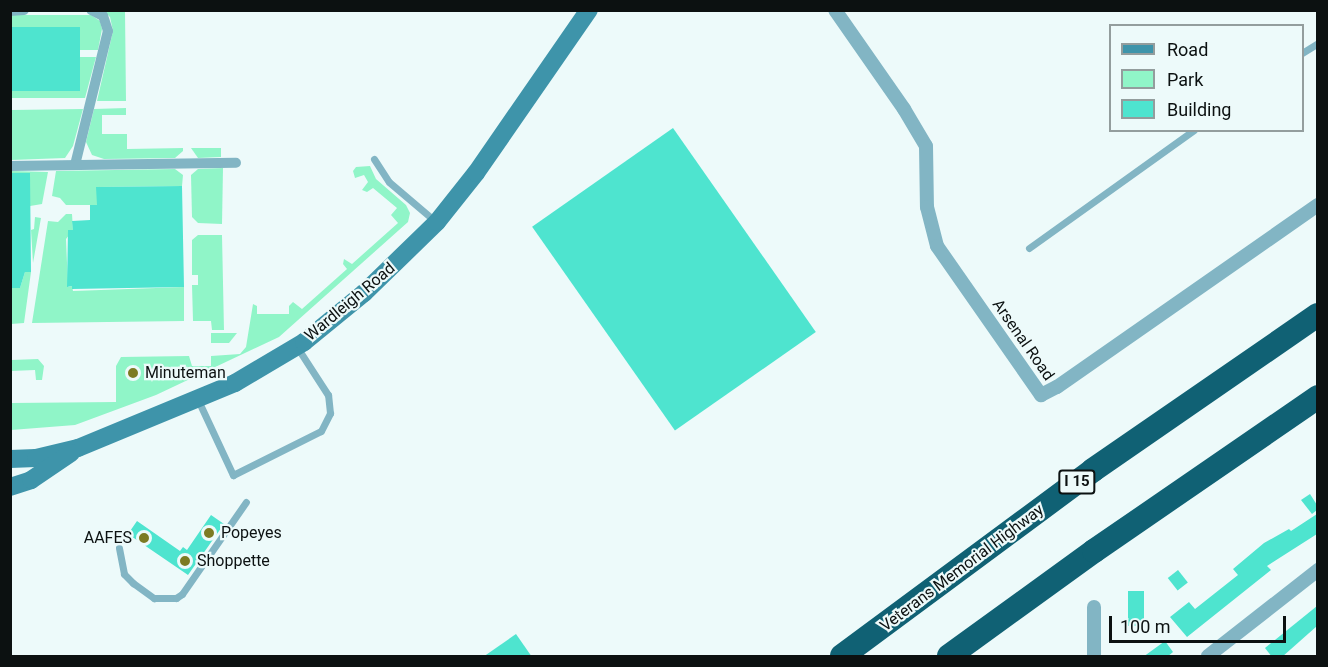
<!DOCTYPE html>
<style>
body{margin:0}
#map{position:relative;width:1328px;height:667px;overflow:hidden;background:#edfafa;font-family:Roboto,sans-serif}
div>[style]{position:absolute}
.green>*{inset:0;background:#90f5c8}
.building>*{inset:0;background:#4ee4cf;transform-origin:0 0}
.service>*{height:7px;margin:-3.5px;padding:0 3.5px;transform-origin:3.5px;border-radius:3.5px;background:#82b5c4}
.pedestrian>*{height:10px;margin:-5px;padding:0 5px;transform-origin:5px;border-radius:5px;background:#82b5c4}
.minor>*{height:14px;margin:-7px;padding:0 7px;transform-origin:7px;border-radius:7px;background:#82b5c4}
.secondary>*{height:18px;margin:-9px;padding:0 9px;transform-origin:9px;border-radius:9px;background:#3e94aa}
.motorway>*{height:24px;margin:-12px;padding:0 12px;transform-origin:12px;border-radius:12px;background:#106174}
.dots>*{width:16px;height:16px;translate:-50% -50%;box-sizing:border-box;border:3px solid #edfafa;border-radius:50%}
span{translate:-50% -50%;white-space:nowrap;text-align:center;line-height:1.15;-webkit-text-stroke:4.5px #edfafa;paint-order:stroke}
.shield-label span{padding:2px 4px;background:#edfafa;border:2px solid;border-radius:4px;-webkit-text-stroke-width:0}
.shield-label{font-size:15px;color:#0c1111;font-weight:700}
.street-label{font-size:16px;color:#0c1111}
.poi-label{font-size:16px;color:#0c1111}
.left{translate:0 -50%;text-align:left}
.right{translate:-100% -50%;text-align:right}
.frame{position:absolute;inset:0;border:12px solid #0c1111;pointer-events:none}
.legend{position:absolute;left:1109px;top:24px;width:195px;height:108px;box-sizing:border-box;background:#edfafa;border:2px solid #939d9d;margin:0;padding:8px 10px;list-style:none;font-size:18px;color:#0c1111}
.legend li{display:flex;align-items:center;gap:12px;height:30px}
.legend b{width:30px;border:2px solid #939d9d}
.scale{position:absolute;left:1109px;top:616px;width:177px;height:27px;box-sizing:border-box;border:3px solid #0c1111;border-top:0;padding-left:8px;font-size:18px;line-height:21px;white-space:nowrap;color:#0c1111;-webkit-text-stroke:4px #edfafa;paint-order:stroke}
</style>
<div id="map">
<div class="green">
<i style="clip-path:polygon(104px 11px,125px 11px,126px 101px,97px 101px,113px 31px,110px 17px)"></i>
<i style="clip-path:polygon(10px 15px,91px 15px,100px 21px,102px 29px,98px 50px,80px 50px,79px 27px,11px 27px)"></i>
<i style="clip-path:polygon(80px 57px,96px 57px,85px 98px,11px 98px,10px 91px)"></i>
<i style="clip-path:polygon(126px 108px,126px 115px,102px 115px,102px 134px,127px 134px,127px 149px,183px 148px,183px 151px,175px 158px,104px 159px,92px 155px,86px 142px,94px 109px)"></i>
<i style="clip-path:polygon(83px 109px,73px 146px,65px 158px,11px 160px,11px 110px)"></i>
<i style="clip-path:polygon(191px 148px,221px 148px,221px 157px,198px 158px)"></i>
<i style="clip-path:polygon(370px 166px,376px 179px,406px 205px,410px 213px,408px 222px,279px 337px,156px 395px,75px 425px,11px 430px,11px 403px,116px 402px,116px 366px,121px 357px,189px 356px,192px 366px,211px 366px,211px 356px,240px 354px,246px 347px,253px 304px,257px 306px,257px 314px,289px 314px,289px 306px,293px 302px,302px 309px,347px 269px,343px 264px,344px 259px,352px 264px,398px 223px,391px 215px,397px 208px,373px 188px,367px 192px,362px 190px,368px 182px,364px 175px,355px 178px,353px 171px,356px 167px)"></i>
<i style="clip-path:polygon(223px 168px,222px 224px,198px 223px,192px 217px,191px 175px,198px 169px)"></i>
<i style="clip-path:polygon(175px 169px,183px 175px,182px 186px,97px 187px,97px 205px,66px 205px,60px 198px,52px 196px,56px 171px)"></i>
<i style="clip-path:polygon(10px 171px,48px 172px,42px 204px,30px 206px)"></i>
<i style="clip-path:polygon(66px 214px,72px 214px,73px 230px,66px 239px,68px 287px,72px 286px,73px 291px,184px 287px,184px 321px,32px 323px,48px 221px,58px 222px)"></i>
<i style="clip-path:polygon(35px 217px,41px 218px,33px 263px,31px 230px,34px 229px)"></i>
<i style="clip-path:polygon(198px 235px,222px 235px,224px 330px,212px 330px,211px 321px,193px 321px,192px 285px,198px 285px,198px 275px,192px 275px,192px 240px)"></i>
<i style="clip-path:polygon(25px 272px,31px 272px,24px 323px,11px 324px,10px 288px,20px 288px)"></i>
<i style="clip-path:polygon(211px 333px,237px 333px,229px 343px,211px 343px)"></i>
<i style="clip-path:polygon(38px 359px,44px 366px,42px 380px,36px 380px,35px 370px,11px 371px,11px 360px)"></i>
</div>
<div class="building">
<i style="left:10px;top:27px;width:70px;height:64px"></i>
<i style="left:673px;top:128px;width:249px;height:172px;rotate:55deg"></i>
<i style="clip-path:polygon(10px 173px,30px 173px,31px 272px,25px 272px,20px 288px,10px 288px)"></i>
<i style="clip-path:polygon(182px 186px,184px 287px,72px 289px,72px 286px,67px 287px,68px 230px,73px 230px,72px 221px,90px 220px,90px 205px,97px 205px,96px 187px)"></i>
<i style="clip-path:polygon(1310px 494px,1317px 505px,1317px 510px,1312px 514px,1301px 500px)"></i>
<i style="clip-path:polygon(1317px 514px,1317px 534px,1267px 566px,1271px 570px,1187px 637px,1170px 617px,1189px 602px,1195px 609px,1238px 575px,1233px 569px,1264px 543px,1289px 529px,1291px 531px)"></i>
<i style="clip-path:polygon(211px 515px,224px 524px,188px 575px,128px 534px,137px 521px,180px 551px,183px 547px,187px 550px)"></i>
<i style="left:1178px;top:570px;width:16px;height:13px;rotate:52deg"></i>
<i style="left:1128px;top:591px;width:16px;height:35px"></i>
<i style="clip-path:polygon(1317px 606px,1317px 626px,1282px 657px,1272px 657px,1265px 648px)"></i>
<i style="clip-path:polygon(516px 634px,532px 657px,483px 657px)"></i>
<i style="clip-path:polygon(1165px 641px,1173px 652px,1167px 657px,1143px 657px)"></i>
</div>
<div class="service">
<i style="left:1302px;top:53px;width:19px;rotate:-32deg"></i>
<i style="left:374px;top:159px;width:27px;rotate:57deg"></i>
<i style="left:389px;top:182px;width:60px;rotate:40.3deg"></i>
<i style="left:1029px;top:248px;width:203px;rotate:-35.6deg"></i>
<i style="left:198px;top:400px;width:83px;rotate:65deg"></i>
<i style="left:233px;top:475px;width:98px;rotate:-26.6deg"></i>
<i style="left:321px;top:431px;width:20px;rotate:-63deg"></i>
<i style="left:330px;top:413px;width:18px;rotate:-96deg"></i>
<i style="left:328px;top:395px;width:57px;rotate:-122.9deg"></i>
<i style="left:119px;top:548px;width:26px;rotate:79deg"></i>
<i style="left:124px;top:574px;width:13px;rotate:45deg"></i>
<i style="left:133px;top:583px;width:26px;rotate:36deg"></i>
<i style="left:154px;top:598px;width:22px"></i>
<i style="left:176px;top:598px;width:7px;rotate:-34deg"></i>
<i style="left:182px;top:594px;width:112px;rotate:-55.2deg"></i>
</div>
<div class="pedestrian">
<i style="left:10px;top:11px;width:14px;rotate:-4deg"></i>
<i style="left:75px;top:165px;width:138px;rotate:-76.2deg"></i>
<i style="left:108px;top:31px;width:16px;rotate:-108deg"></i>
<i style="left:103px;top:16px;width:13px;rotate:-153deg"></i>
<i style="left:10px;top:166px;width:226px;rotate:-0.8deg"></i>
</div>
<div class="minor">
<i style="left:835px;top:10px;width:121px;rotate:55.1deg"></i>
<i style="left:904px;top:109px;width:43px;rotate:59.3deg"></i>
<i style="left:926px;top:146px;width:61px;rotate:89.1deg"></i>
<i style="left:927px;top:207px;width:40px;rotate:75.6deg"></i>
<i style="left:937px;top:246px;width:182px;rotate:55.1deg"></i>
<i style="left:1041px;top:395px;width:18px;rotate:-27deg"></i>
<i style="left:1057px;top:387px;width:318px;rotate:-34.9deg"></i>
<i style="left:1094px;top:607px;width:49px;rotate:90deg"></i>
<i style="left:1208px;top:656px;width:140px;rotate:-38deg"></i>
</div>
<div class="secondary">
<i style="left:10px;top:459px;width:26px;rotate:-2deg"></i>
<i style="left:36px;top:458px;width:43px;rotate:-13.4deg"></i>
<i style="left:78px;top:448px;width:170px;rotate:-22.5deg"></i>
<i style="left:235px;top:383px;width:80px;rotate:-30.7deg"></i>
<i style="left:304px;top:342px;width:77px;rotate:-39.2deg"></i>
<i style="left:364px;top:293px;width:102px;rotate:-44.2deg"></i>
<i style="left:437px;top:222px;width:63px;rotate:-51.5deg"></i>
<i style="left:476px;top:173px;width:198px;rotate:-55.3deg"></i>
<i style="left:10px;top:487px;width:22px;rotate:-18deg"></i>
<i style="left:31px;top:480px;width:48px;rotate:-34deg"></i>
</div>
<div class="motorway">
<i style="left:842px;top:656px;width:312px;rotate:-36.5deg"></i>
<i style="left:1093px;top:470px;width:273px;rotate:-34.6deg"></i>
<i style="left:949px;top:656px;width:179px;rotate:-35.9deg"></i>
<i style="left:1094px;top:551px;width:272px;rotate:-34.5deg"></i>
</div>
<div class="dots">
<i style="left:133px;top:373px;background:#7c7b23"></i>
<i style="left:209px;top:533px;background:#7c7b23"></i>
<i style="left:144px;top:538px;background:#7c7b23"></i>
<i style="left:185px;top:561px;background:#7c7b23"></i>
</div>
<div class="shield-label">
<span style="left:1077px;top:482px">I 15</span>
</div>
<div class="street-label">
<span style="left:350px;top:302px;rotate:-40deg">Wardleigh Road</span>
<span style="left:1023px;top:340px;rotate:55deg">Arsenal Road</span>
<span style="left:962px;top:568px;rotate:-37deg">Veterans Memorial Highway</span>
</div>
<div class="poi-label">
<span class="left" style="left:145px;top:373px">Minuteman</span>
<span class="left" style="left:221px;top:533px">Popeyes</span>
<span class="right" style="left:132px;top:538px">AAFES</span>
<span class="left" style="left:197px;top:561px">Shoppette</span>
</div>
<div class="frame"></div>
<ul class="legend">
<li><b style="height:8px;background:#3e94aa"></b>Road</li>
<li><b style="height:16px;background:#90f5c8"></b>Park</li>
<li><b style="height:16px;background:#4ee4cf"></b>Building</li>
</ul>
<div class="scale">100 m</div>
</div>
